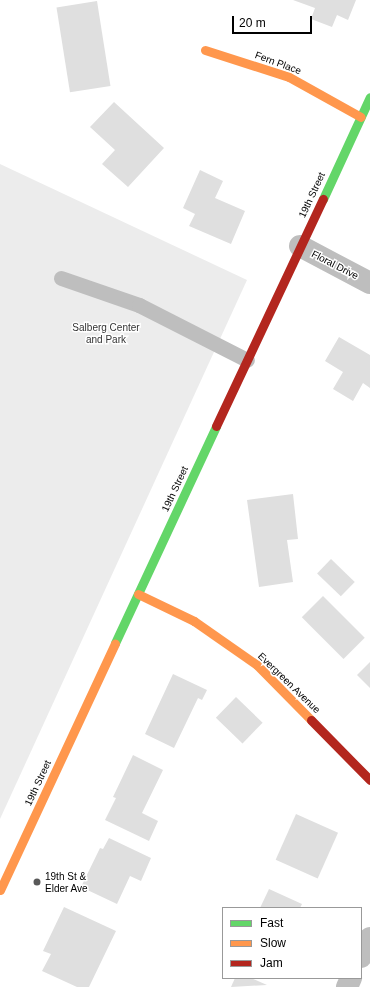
<!DOCTYPE html>
<style>
body{margin:0}
#map{position:relative;width:370px;height:987px;overflow:hidden;background:#fff;font-family:Arial,sans-serif}
div>[style]{position:absolute}
.green>*{inset:0;background:#ececec}
.building>*{inset:0;background:#dfdfdf;transform-origin:0 0}
.lane>*{height:15px;margin:-7.5px;padding:0 7.5px;transform-origin:7.5px;border-radius:7.5px;background:#bebebe}
.street>*{height:22px;margin:-11px;padding:0 11px;transform-origin:11px;border-radius:11px;background:#bebebe}
.fast>*{height:9px;margin:-4.5px;padding:0 4.5px;transform-origin:4.5px;border-radius:4.5px;background:#63d668}
.slow>*{height:9px;margin:-4.5px;padding:0 4.5px;transform-origin:4.5px;border-radius:4.5px;background:#ff974d}
.jam>*{height:9px;margin:-4.5px;padding:0 4.5px;transform-origin:4.5px;border-radius:4.5px;background:#b3261e}
.dots>*{width:11px;height:11px;translate:-50% -50%;box-sizing:border-box;border:2px solid #fff;border-radius:50%}
span{translate:-50% -50%;white-space:nowrap;text-align:center;line-height:1.15;-webkit-text-stroke:3px #fff;paint-order:stroke}
.street-label{font-size:10px;color:#000}
.park-label{font-size:10px;color:#333}
.poi-label{font-size:10px;color:#000}
.left{translate:0 -50%;text-align:left}
.legend{position:absolute;left:222px;top:907px;width:140px;height:72px;box-sizing:border-box;background:#fff;border:1px solid #999;margin:0;padding:5px 7px;list-style:none;font-size:12px;color:#000}
.legend li{display:flex;align-items:center;gap:8px;height:20px}
.legend b{width:20px;border:1px solid #999}
.scale{position:absolute;left:232px;top:16px;width:80px;height:18px;box-sizing:border-box;border:2px solid #000;border-top:0;padding-left:5px;font-size:12px;line-height:14px;white-space:nowrap;color:#000;-webkit-text-stroke:3px #fff;paint-order:stroke}
</style>
<div id="map">
<div class="green">
<i style="clip-path:polygon(0 164px,247px 280px,0 819px)"></i>
</div>
<div class="building">
<i style="clip-path:polygon(293px 0,356px 0,348px 20px,337px 15px,332px 27px,311px 19px,315px 8px)"></i>
<i style="left:97px;top:1px;width:86px;height:41px;rotate:81deg"></i>
<i style="clip-path:polygon(114px 102px,164px 148px,128px 187px,102px 164px,115px 150px,90px 127px)"></i>
<i style="clip-path:polygon(200px 170px,223px 181px,215px 198px,245px 211px,231px 244px,189px 226px,195px 214px,183px 208px)"></i>
<i style="clip-path:polygon(339px 337px,370px 355px,370px 388px,363px 383px,353px 401px,333px 389px,343px 372px,325px 361px)"></i>
<i style="clip-path:polygon(293px 494px,298px 539px,287px 540px,293px 582px,259px 587px,247px 500px)"></i>
<i style="left:331px;top:559px;width:33px;height:20px;rotate:44deg"></i>
<i style="left:323px;top:596px;width:59px;height:30px;rotate:45deg"></i>
<i style="clip-path:polygon(370px 662px,370px 688px,357px 675px)"></i>
<i style="clip-path:polygon(173px 674px,207px 690px,202px 700px,198px 698px,174px 748px,145px 734px)"></i>
<i style="left:236px;top:697px;width:37px;height:29px;rotate:44deg"></i>
<i style="clip-path:polygon(133px 755px,163px 770px,142px 813px,158px 821px,149px 841px,105px 820px,116px 798px,113px 797px)"></i>
<i style="left:296px;top:814px;width:46px;height:50px;rotate:24deg"></i>
<i style="clip-path:polygon(109px 838px,151px 858px,141px 881px,130px 876px,117px 904px,81px 887px,100px 848px,103px 849px)"></i>
<i style="clip-path:polygon(269px 889px,302px 904px,300px 908px,260px 908px)"></i>
<i style="clip-path:polygon(64px 907px,116px 931px,89px 987px,77px 987px,42px 971px,51px 954px,43px 951px)"></i>
<i style="clip-path:polygon(235px 978px,251px 978px,267px 985px,231px 987px)"></i>
</div>
<div class="lane">
<i style="left:61px;top:278px;width:83px;rotate:19.1deg"></i>
<i style="left:139px;top:305px;width:121px;rotate:27deg"></i>
</div>
<div class="street">
<i style="left:300px;top:246px;width:79px;rotate:27.9deg"></i>
<i style="left:361px;top:957px;width:21px;rotate:-65deg"></i>
<i style="left:347px;top:987px;width:10px;rotate:-66deg"></i>
</div>
<div class="fast">
<i style="left:323px;top:199px;width:112px;rotate:-65.3deg"></i>
<i style="left:115px;top:643px;width:239px;rotate:-65deg"></i>
</div>
<div class="slow">
<i style="left:205px;top:50px;width:88px;rotate:17.8deg"></i>
<i style="left:289px;top:77px;width:82px;rotate:29.1deg"></i>
<i style="left:138px;top:594px;width:62px;rotate:25.7deg"></i>
<i style="left:194px;top:621px;width:77px;rotate:34.9deg"></i>
<i style="left:257px;top:665px;width:77px;rotate:45.5deg"></i>
<i style="left:0;top:890px;width:272px;rotate:-65deg"></i>
</div>
<div class="jam">
<i style="left:216px;top:426px;width:251px;rotate:-64.8deg"></i>
<i style="left:311px;top:720px;width:84px;rotate:45.5deg"></i>
</div>
<div class="dots">
<i style="left:37px;top:882px;background:#595959"></i>
</div>
<div class="street-label">
<span style="left:278px;top:63px;rotate:20deg">Fern Place</span>
<span style="left:312px;top:195px;rotate:-65deg">19th Street</span>
<span style="left:335px;top:265px;rotate:27deg">Floral Drive</span>
<span style="left:175px;top:489px;rotate:-65deg">19th Street</span>
<span style="left:289px;top:683px;rotate:44deg">Evergreen Avenue</span>
<span style="left:38px;top:783px;rotate:-65deg">19th Street</span>
</div>
<div class="park-label">
<span style="left:106px;top:333px">Salberg Center<br>and Park</span>
</div>
<div class="poi-label">
<span class="left" style="left:45px;top:882px">19th St &amp;<br>Elder Ave</span>
</div>
<ul class="legend">
<li><b style="height:5px;background:#63d668"></b>Fast</li>
<li><b style="height:5px;background:#ff974d"></b>Slow</li>
<li><b style="height:5px;background:#b3261e"></b>Jam</li>
</ul>
<div class="scale">20 m</div>
</div>
